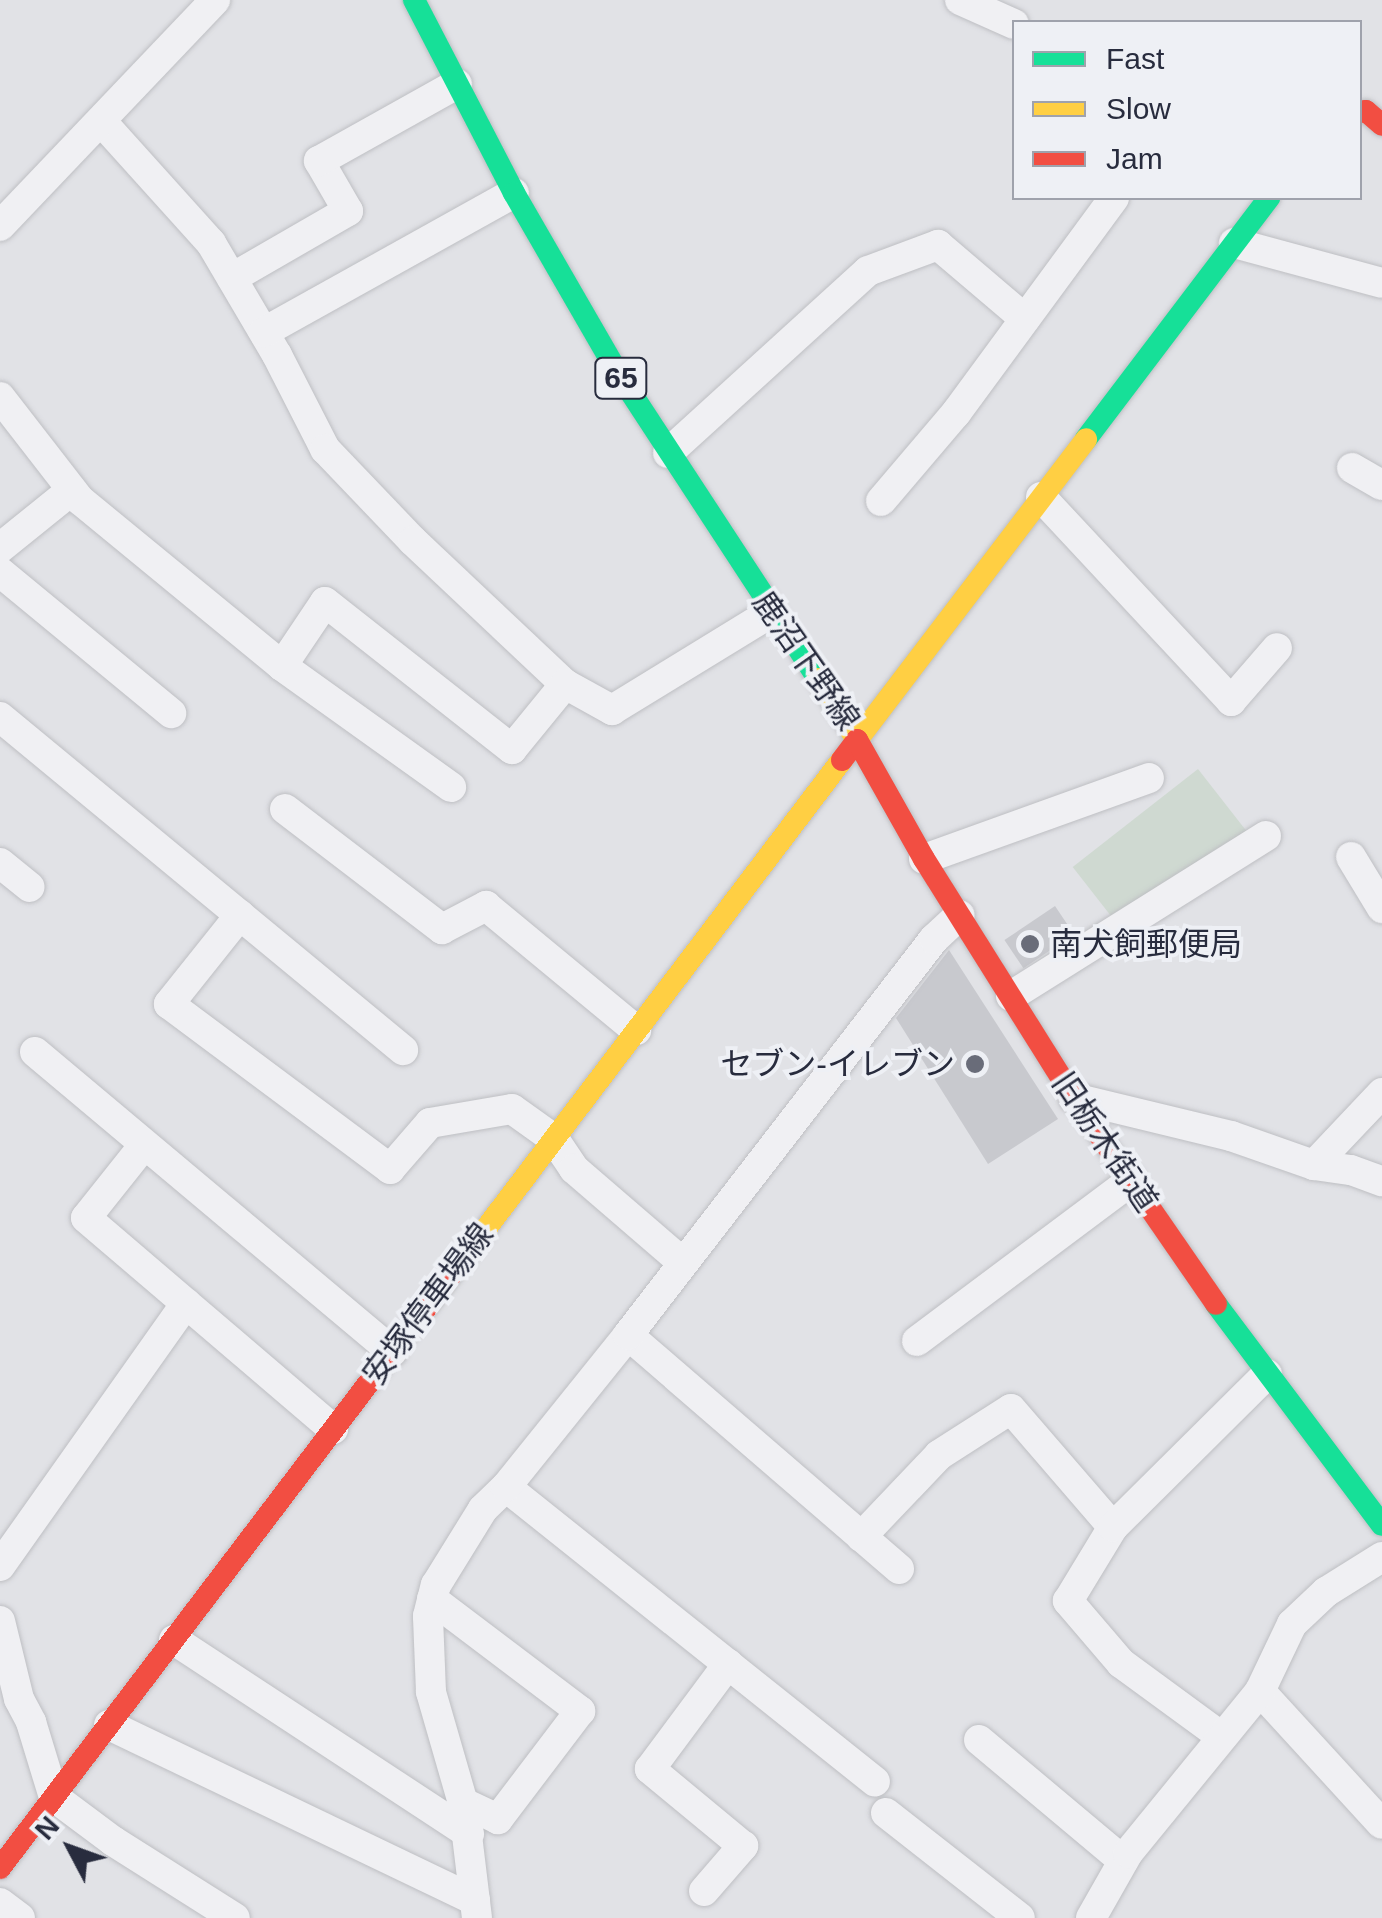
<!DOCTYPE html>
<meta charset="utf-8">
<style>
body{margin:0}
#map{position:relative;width:1382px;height:1918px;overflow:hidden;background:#e1e2e6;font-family:Helvetica,"Noto Sans JP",sans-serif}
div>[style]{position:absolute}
.green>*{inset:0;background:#cfd9d1;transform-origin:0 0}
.building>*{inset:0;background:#c8c9ce;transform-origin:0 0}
.roads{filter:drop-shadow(0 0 2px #bebfc3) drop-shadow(0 0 2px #bebfc3)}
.street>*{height:30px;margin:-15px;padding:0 15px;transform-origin:15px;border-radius:15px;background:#f0f0f3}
.fast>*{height:22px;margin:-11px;padding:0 11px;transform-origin:11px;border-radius:11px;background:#16e098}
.slow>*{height:22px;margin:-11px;padding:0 11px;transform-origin:11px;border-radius:11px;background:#ffcf43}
.jam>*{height:22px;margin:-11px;padding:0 11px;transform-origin:11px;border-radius:11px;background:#f24e42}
.dots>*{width:28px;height:28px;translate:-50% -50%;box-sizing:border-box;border:5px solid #eef0f5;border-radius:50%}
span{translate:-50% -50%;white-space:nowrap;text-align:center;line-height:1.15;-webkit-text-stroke:8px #eef0f5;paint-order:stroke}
.shield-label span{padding:2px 8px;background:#eef0f5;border:2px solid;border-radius:8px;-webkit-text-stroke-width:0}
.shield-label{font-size:30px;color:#282c3e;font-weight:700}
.street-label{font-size:32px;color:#282c3e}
.poi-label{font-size:32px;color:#282c3e}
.left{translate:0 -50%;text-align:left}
.right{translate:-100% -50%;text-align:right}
.legend{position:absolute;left:1012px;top:20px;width:350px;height:180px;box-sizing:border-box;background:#eef0f5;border:2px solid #9fa2ac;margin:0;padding:12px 18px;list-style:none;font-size:30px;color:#282c3e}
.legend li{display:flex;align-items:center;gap:20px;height:50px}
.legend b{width:50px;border:2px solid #9fa2ac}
.north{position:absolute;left:20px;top:1798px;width:100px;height:100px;-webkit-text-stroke:8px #eef0f5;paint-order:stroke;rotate:311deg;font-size:28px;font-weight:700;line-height:40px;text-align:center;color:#282c3e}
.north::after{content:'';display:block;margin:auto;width:35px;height:45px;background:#282c3e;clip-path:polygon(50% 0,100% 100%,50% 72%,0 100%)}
</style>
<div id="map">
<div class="green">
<i style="left:1198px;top:769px;width:79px;height:159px;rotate:52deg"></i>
</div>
<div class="building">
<i style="left:1055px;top:906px;width:34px;height:61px;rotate:56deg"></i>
<i style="clip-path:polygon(949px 950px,1058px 1119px,988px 1164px,896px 1018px)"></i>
</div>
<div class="roads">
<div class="street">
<i style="left:960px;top:0;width:59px;rotate:24deg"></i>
<i style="left:102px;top:122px;width:163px;rotate:48deg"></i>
<i style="left:211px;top:243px;width:130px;rotate:59.5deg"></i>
<i style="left:277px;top:355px;width:106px;rotate:62.9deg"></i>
<i style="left:325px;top:449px;width:127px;rotate:46.3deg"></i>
<i style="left:413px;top:541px;width:209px;rotate:43.3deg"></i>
<i style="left:0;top:226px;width:312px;rotate:-46.4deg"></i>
<i style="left:1234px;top:243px;width:153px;rotate:15.1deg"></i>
<i style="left:232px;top:278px;width:134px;rotate:-30deg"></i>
<i style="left:348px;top:211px;width:58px;rotate:-120.1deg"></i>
<i style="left:319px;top:161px;width:158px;rotate:-29.2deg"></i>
<i style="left:264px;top:332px;width:286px;rotate:-29.1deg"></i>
<i style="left:0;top:397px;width:130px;rotate:52.2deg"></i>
<i style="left:80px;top:500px;width:261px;rotate:39.4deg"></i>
<i style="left:282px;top:666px;width:77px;rotate:-56.1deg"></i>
<i style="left:325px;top:602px;width:238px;rotate:38.2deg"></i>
<i style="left:512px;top:749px;width:84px;rotate:-50.8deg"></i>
<i style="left:565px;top:684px;width:54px;rotate:29deg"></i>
<i style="left:612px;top:710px;width:185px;rotate:-31.5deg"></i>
<i style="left:668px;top:453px;width:270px;rotate:-42.3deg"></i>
<i style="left:868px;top:271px;width:75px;rotate:-20.4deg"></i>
<i style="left:938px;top:245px;width:114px;rotate:40.4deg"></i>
<i style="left:1352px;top:468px;width:34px;rotate:30deg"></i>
<i style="left:1041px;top:497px;width:279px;rotate:47deg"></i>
<i style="left:1231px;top:701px;width:70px;rotate:-49deg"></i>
<i style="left:881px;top:501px;width:116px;rotate:-49.6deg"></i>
<i style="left:956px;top:413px;width:267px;rotate:-53.7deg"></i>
<i style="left:0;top:548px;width:92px;rotate:-38.9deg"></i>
<i style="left:0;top:572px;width:222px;rotate:39.5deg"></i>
<i style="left:282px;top:666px;width:208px;rotate:35.6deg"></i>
<i style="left:0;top:717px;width:523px;rotate:39.57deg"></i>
<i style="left:285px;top:809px;width:198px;rotate:37.4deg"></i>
<i style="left:442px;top:929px;width:50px;rotate:-27.6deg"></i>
<i style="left:486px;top:906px;width:195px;rotate:39.6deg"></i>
<i style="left:1351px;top:857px;width:60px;rotate:58.7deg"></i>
<i style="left:924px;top:859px;width:239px;rotate:-19.8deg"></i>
<i style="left:0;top:863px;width:38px;rotate:39deg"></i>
<i style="left:240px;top:915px;width:114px;rotate:128.6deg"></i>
<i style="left:169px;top:1004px;width:276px;rotate:36.7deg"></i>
<i style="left:390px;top:1169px;width:61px;rotate:-49deg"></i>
<i style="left:430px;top:1123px;width:83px;rotate:-9.7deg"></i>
<i style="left:512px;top:1109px;width:52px;rotate:35.5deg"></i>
<i style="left:554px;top:1139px;width:36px;rotate:56deg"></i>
<i style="left:574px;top:1169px;width:143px;rotate:40.7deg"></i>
<i style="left:1011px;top:996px;width:301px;rotate:-32.1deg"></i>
<i style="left:35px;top:1052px;width:466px;rotate:40deg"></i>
<i style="left:1074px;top:1098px;width:162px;rotate:13.6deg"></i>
<i style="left:1231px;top:1136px;width:88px;rotate:19.3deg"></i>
<i style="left:1314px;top:1165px;width:37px;rotate:8deg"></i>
<i style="left:1351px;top:1170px;width:33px;rotate:20deg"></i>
<i style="left:144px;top:1145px;width:93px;rotate:128.5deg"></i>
<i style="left:86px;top:1218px;width:325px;rotate:40.5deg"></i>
<i style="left:1314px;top:1165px;width:99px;rotate:-46.6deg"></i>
<i style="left:628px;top:1335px;width:358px;rotate:40.8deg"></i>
<i style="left:917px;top:1341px;width:267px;rotate:-36.8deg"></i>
<i style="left:506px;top:1487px;width:472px;rotate:38.6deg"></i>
<i style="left:861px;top:1537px;width:113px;rotate:-46.4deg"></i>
<i style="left:939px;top:1455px;width:85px;rotate:-32.6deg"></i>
<i style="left:1011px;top:1409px;width:156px;rotate:49.2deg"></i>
<i style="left:0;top:1566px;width:322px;rotate:-54.7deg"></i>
<i style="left:432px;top:1599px;width:186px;rotate:37.1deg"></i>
<i style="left:580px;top:1711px;width:136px;rotate:127.2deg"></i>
<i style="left:498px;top:1819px;width:38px;rotate:-155deg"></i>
<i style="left:0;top:1621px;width:80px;rotate:76.3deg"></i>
<i style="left:19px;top:1699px;width:26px;rotate:62deg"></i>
<i style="left:31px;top:1722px;width:78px;rotate:73deg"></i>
<i style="left:54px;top:1797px;width:74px;rotate:36.7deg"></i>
<i style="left:113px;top:1841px;width:144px;rotate:32.3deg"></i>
<i style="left:174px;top:1640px;width:353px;rotate:33.3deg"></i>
<i style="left:1260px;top:1691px;width:180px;rotate:47.5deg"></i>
<i style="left:109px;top:1725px;width:406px;rotate:25.6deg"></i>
<i style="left:1222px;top:1737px;width:125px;rotate:-143.8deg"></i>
<i style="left:1121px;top:1663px;width:82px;rotate:-130.5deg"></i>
<i style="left:1068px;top:1601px;width:87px;rotate:-58.7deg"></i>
<i style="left:1113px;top:1527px;width:217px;rotate:-44.8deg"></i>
<i style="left:979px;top:1740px;width:188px;rotate:40deg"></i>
<i style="left:886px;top:1813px;width:170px;rotate:38.1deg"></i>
<i style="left:704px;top:1891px;width:60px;rotate:-49.1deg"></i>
<i style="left:743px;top:1846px;width:121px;rotate:-140.4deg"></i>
<i style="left:650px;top:1769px;width:131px;rotate:-53.4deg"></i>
<i style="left:0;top:1903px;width:25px;rotate:37deg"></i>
<i style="left:477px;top:1918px;width:116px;rotate:-96.9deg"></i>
<i style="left:463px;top:1803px;width:116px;rotate:-106.1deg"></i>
<i style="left:431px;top:1692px;width:76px;rotate:-92.3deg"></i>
<i style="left:428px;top:1616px;width:32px;rotate:-76deg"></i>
<i style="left:436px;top:1585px;width:89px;rotate:-58.3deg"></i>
<i style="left:483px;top:1509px;width:32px;rotate:-44deg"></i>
<i style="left:506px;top:1487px;width:195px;rotate:-51.2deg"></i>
<i style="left:628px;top:1335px;width:500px;rotate:-52.31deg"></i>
<i style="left:934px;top:939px;width:35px;rotate:-43deg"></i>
<i style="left:1091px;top:1918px;width:75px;rotate:-60.4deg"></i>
<i style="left:1128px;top:1853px;width:209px;rotate:-50.8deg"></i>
<i style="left:1260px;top:1691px;width:74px;rotate:-64.5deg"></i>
<i style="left:1292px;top:1624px;width:47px;rotate:-43.3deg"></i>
<i style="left:1326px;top:1592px;width:66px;rotate:-32deg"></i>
</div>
<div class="fast">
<i style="left:414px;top:0;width:217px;rotate:62.6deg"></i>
<i style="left:514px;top:193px;width:204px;rotate:60deg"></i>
<i style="left:616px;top:370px;width:369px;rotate:56.8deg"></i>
<i style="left:1086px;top:439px;width:303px;rotate:-52.8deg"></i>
<i style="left:1216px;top:1304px;width:276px;rotate:53.1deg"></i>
</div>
<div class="slow">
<i style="left:818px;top:679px;width:72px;rotate:57.4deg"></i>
<i style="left:857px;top:740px;width:378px;rotate:-52.7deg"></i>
<i style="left:469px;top:1251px;width:617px;rotate:-52.78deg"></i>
</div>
<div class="jam">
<i style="left:1360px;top:112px;width:6px;rotate:-9deg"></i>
<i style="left:1366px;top:111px;width:21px;rotate:41deg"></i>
<i style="left:842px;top:760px;width:25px;rotate:-53deg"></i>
<i style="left:857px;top:740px;width:137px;rotate:60.6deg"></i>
<i style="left:924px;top:859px;width:282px;rotate:57.9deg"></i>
<i style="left:1074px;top:1098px;width:250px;rotate:55.4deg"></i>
<i style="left:0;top:1868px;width:775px;rotate:-52.76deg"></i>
</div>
</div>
<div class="dots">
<i style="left:1030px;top:944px;background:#696c79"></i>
<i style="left:975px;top:1064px;background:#696c79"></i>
</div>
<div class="shield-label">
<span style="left:621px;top:378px">65</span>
</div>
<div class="street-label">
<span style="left:806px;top:661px;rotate:55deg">鹿沼下野線</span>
<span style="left:1105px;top:1142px;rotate:56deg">旧栃木街道</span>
<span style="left:428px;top:1304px;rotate:-53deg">安塚停車場線</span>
</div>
<div class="poi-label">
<span class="left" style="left:1050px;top:944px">南犬飼郵便局</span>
<span class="right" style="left:955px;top:1064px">セブン-イレブン</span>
</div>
<ul class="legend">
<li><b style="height:12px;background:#16e098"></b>Fast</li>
<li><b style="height:12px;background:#ffcf43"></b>Slow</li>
<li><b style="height:12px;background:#f24e42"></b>Jam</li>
</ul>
<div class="north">N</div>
</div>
